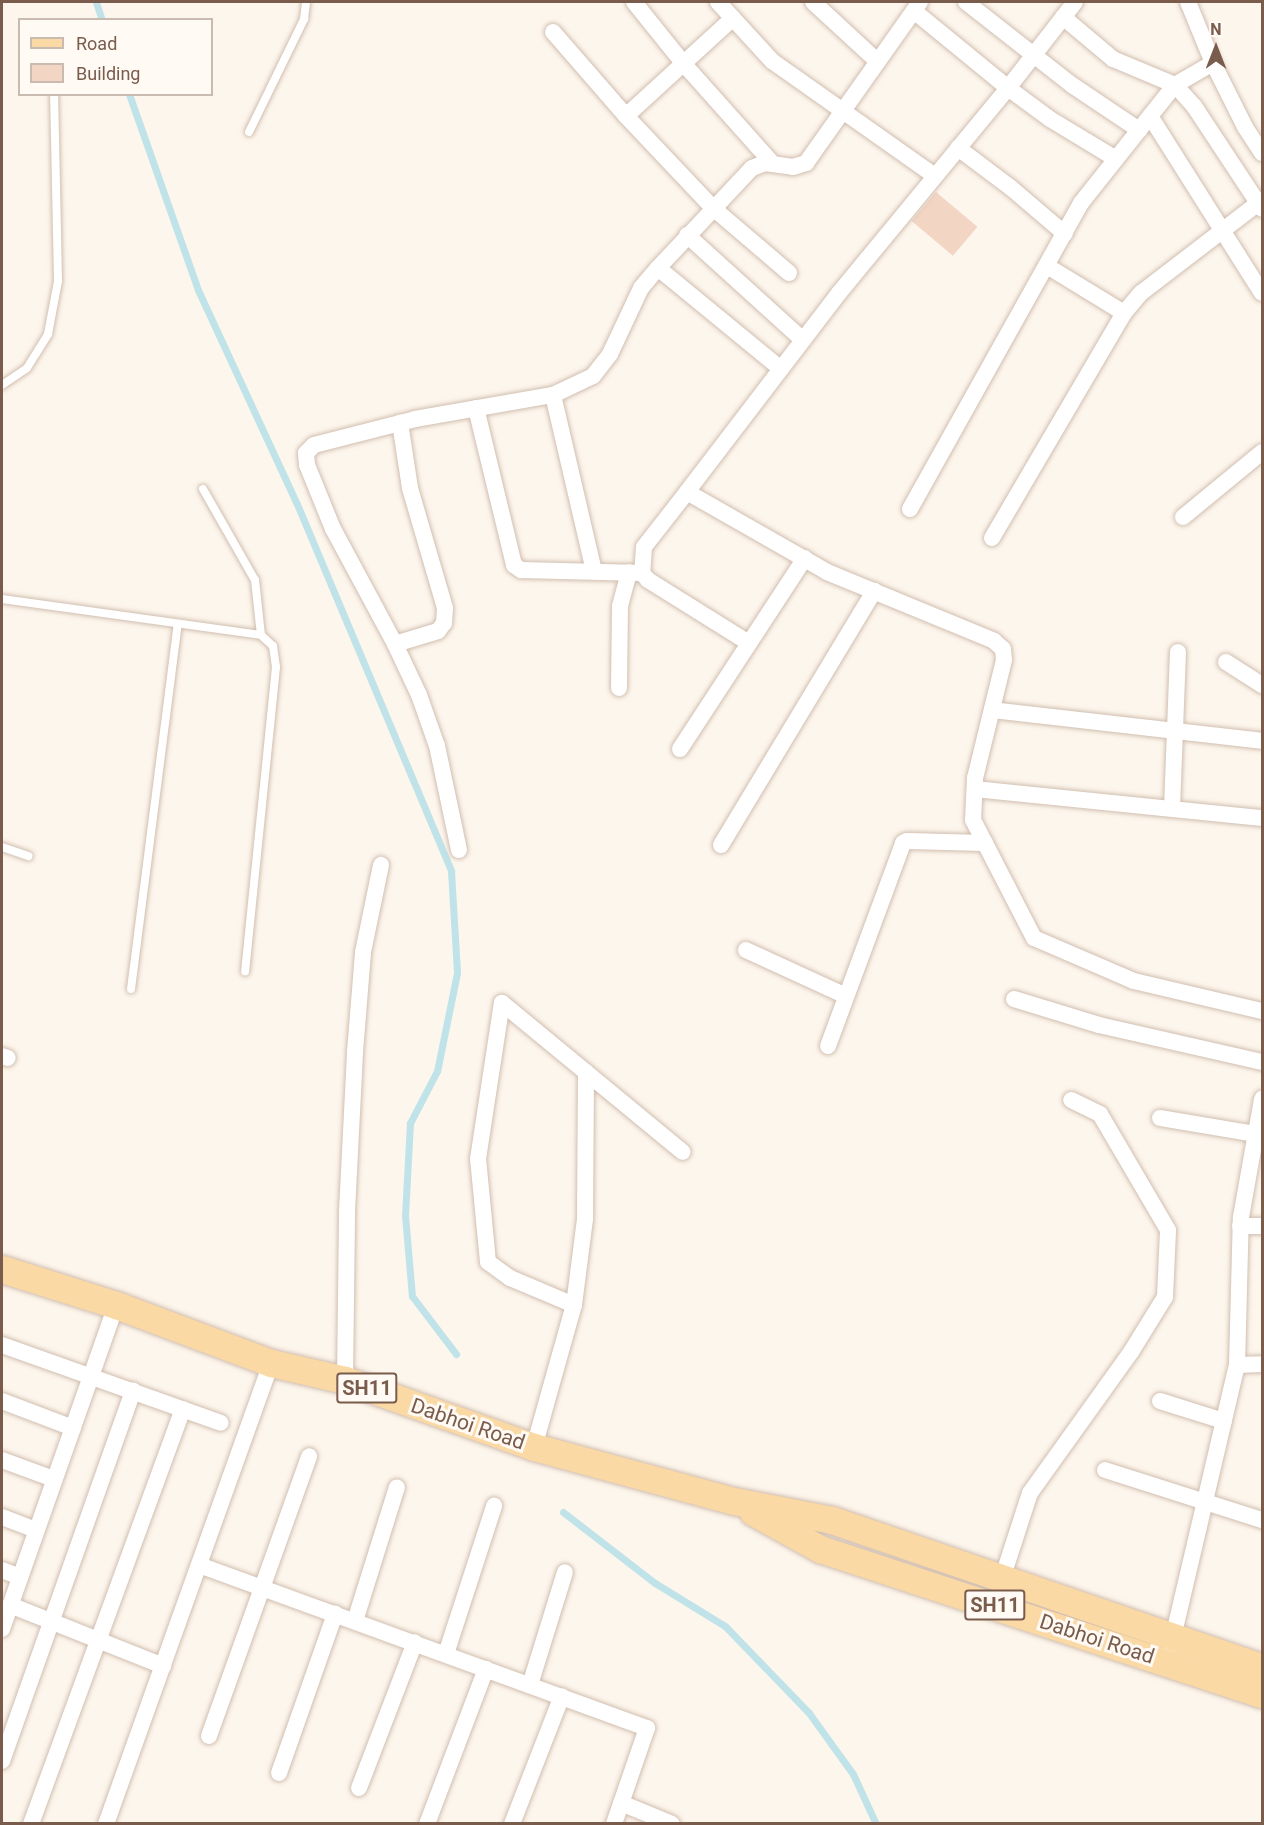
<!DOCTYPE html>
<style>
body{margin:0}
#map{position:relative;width:1264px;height:1825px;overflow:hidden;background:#fdf6ec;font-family:Roboto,sans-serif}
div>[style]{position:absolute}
.stream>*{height:7px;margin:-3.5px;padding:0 3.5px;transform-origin:3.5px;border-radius:3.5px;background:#bfe3e8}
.building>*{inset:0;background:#f3d5c3;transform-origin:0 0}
.roads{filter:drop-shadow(0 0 2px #d1beb0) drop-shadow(0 0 2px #d1beb0)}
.lane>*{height:8px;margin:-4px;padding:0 4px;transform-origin:4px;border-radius:4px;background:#fff}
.street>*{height:16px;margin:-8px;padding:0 8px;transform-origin:8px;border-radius:8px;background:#fff}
.primary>*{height:27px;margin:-13.5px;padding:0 13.5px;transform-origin:13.5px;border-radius:13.5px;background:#fbd9a5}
span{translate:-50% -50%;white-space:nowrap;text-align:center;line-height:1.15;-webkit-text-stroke:6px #fffaf3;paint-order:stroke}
.shield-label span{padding:2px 4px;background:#fffaf3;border:2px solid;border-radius:4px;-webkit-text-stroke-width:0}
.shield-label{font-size:20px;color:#7a5c4d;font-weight:700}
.street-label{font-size:21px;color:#7a5c4d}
.frame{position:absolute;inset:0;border:3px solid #7a5c4d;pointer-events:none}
.legend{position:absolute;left:18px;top:18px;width:195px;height:78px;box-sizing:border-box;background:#fffaf3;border:2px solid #cabbb1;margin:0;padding:8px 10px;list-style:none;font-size:18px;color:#7a5c4d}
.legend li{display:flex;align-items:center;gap:12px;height:30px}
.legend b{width:30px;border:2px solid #cabbb1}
.north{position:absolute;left:1186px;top:18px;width:60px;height:60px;-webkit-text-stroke:4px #fffaf3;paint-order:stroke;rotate:0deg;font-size:16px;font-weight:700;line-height:24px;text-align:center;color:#7a5c4d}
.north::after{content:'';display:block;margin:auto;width:21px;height:27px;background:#7a5c4d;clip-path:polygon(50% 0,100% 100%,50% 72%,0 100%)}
</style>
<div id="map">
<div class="stream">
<i style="left:96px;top:2px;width:19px;rotate:72deg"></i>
<i style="left:129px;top:94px;width:208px;rotate:70.6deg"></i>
<i style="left:198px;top:290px;width:236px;rotate:65.2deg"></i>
<i style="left:297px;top:504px;width:398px;rotate:67.2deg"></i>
<i style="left:451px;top:871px;width:102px;rotate:86.6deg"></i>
<i style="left:457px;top:973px;width:100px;rotate:101.5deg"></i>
<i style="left:437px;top:1071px;width:59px;rotate:117.4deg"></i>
<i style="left:410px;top:1123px;width:92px;rotate:93.1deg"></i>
<i style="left:405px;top:1215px;width:81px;rotate:85.1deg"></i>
<i style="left:412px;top:1296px;width:73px;rotate:52.8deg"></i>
<i style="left:563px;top:1512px;width:116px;rotate:37.7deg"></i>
<i style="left:655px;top:1583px;width:82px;rotate:31.6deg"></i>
<i style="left:725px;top:1626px;width:121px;rotate:46deg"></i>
<i style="left:809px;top:1713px;width:75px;rotate:54.2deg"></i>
<i style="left:853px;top:1774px;width:55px;rotate:65.3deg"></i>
</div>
<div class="building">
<i style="left:936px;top:192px;width:54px;height:38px;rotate:40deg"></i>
</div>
<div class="roads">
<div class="lane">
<i style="left:249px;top:132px;width:126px;rotate:-64deg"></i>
<i style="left:304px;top:19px;width:17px;rotate:-83deg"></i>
<i style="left:2px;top:385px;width:30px;rotate:-34deg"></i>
<i style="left:27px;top:368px;width:40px;rotate:-58deg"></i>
<i style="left:48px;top:334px;width:54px;rotate:-79.3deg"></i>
<i style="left:58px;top:281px;width:186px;rotate:-91.2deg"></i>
<i style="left:203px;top:489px;width:105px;rotate:60.3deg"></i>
<i style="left:255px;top:580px;width:55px;rotate:83.8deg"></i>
<i style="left:2px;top:599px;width:261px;rotate:7.9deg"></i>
<i style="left:261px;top:635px;width:16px;rotate:43deg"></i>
<i style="left:273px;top:646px;width:21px;rotate:82deg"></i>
<i style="left:276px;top:667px;width:306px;rotate:95.8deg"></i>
<i style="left:2px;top:847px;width:28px;rotate:19deg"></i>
<i style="left:131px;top:989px;width:368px;rotate:-82.7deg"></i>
</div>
<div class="street">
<i style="left:634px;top:2px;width:78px;rotate:51.2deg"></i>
<i style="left:683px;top:63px;width:135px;rotate:48.3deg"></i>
<i style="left:718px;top:2px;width:80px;rotate:47.5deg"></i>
<i style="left:772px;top:61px;width:199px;rotate:35.2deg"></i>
<i style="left:813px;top:2px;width:88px;rotate:42.7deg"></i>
<i style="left:966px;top:2px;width:135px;rotate:38.1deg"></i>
<i style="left:1072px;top:85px;width:81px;rotate:33.9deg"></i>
<i style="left:1075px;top:2px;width:109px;rotate:127.9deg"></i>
<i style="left:1008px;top:88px;width:266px;rotate:129.5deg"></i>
<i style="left:839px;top:293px;width:250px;rotate:127.4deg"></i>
<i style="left:687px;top:492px;width:161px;rotate:29.7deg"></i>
<i style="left:827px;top:572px;width:181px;rotate:22.4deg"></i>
<i style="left:994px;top:641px;width:12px;rotate:42deg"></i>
<i style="left:1003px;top:649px;width:11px;rotate:85deg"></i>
<i style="left:1004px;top:660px;width:122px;rotate:103.8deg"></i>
<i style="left:975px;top:778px;width:42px;rotate:92.7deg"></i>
<i style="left:973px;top:820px;width:133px;rotate:62.7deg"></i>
<i style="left:1034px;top:938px;width:109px;rotate:23.3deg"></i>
<i style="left:1134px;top:981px;width:131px;rotate:13.2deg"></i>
<i style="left:1188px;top:2px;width:66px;rotate:67.7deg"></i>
<i style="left:1213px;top:63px;width:72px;rotate:63.4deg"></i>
<i style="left:1245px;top:127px;width:31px;rotate:57deg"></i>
<i style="left:914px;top:11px;width:122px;rotate:39.3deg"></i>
<i style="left:1008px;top:88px;width:52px;rotate:36.4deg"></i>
<i style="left:1050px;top:119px;width:77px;rotate:31.2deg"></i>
<i style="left:1063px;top:17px;width:65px;rotate:40deg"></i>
<i style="left:1113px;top:59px;width:67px;rotate:22.8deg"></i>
<i style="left:1175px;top:85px;width:28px;rotate:48deg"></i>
<i style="left:1194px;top:106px;width:123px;rotate:56.6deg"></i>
<i style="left:553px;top:32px;width:111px;rotate:49deg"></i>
<i style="left:626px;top:116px;width:127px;rotate:46.6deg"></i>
<i style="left:713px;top:208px;width:100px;rotate:40.5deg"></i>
<i style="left:626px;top:116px;width:145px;rotate:-42.5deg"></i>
<i style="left:1150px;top:116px;width:209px;rotate:57.7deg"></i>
<i style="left:958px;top:148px;width:65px;rotate:36.9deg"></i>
<i style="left:1010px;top:187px;width:72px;rotate:40.5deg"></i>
<i style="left:687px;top:235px;width:156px;rotate:42.2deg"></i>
<i style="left:1047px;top:266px;width:90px;rotate:31.4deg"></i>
<i style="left:658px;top:268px;width:159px;rotate:39.4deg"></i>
<i style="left:553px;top:395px;width:181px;rotate:76.9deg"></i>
<i style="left:476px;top:408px;width:162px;rotate:76.4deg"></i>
<i style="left:514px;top:565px;width:9px;rotate:36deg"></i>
<i style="left:521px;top:570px;width:121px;rotate:1.4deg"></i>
<i style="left:687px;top:492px;width:70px;rotate:128deg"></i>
<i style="left:644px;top:547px;width:26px;rotate:94deg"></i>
<i style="left:642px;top:573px;width:9px;rotate:49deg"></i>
<i style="left:648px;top:580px;width:119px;rotate:32deg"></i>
<i style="left:910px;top:509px;width:351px;rotate:-60.8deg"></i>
<i style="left:1081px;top:203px;width:151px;rotate:-51.5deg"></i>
<i style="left:1175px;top:85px;width:44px;rotate:-30.1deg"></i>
<i style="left:1183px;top:517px;width:102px;rotate:-39.4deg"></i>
<i style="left:992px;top:538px;width:261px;rotate:-59.6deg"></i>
<i style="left:1124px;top:313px;width:26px;rotate:-50deg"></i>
<i style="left:1141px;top:293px;width:153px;rotate:-37.5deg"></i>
<i style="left:395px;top:644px;width:45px;rotate:-16.8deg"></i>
<i style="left:438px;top:631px;width:10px;rotate:-53deg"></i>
<i style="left:444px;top:623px;width:15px;rotate:-86deg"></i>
<i style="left:445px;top:608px;width:125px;rotate:-106.3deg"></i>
<i style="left:410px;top:488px;width:66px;rotate:-98.7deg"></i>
<i style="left:1226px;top:662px;width:43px;rotate:32.6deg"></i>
<i style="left:619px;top:688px;width:82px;rotate:-89.3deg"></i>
<i style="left:620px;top:606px;width:35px;rotate:-75deg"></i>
<i style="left:992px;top:710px;width:272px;rotate:6.5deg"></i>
<i style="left:680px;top:749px;width:228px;rotate:-56.8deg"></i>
<i style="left:975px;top:789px;width:288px;rotate:5.8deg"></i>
<i style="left:1172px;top:808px;width:156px;rotate:-87.8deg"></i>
<i style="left:721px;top:845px;width:297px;rotate:-58.9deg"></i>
<i style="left:459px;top:850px;width:106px;rotate:-101.9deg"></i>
<i style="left:437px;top:746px;width:54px;rotate:-109.4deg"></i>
<i style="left:419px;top:695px;width:56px;rotate:-115.2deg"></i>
<i style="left:395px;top:644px;width:131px;rotate:-118.3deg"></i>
<i style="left:333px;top:529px;width:69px;rotate:-112.1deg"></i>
<i style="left:307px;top:465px;width:12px;rotate:-95deg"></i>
<i style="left:306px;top:453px;width:11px;rotate:-45deg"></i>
<i style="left:314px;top:445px;width:104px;rotate:-14.4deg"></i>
<i style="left:415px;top:419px;width:140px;rotate:-9.9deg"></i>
<i style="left:553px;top:395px;width:44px;rotate:-25.4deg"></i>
<i style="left:593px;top:376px;width:28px;rotate:-52deg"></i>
<i style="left:610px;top:354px;width:73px;rotate:-64.8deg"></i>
<i style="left:641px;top:288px;width:26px;rotate:-50deg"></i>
<i style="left:658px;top:268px;width:137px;rotate:-46.8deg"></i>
<i style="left:752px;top:168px;width:14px;rotate:-21deg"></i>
<i style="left:765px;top:163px;width:28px;rotate:8deg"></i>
<i style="left:793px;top:167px;width:14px;rotate:-17deg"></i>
<i style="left:806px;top:163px;width:197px;rotate:-54.7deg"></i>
<i style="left:746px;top:950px;width:110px;rotate:24.7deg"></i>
<i style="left:1014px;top:999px;width:89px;rotate:17deg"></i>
<i style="left:1099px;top:1025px;width:167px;rotate:12.8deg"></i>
<i style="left:828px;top:1046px;width:216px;rotate:-69.7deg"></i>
<i style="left:903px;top:843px;width:4px;rotate:-27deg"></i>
<i style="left:907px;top:841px;width:78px;rotate:1.5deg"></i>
<i style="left:2px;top:1056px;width:6px;rotate:18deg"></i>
<i style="left:1160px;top:1118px;width:97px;rotate:9.5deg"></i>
<i style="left:1240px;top:1226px;width:22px"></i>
<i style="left:574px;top:1305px;width:87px;rotate:-82.7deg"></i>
<i style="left:585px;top:1219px;width:147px;rotate:-89.6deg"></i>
<i style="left:2px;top:1345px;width:232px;rotate:19.6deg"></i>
<i style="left:1237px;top:1365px;width:25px;rotate:-2deg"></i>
<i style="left:345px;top:1380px;width:169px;rotate:-89.3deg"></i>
<i style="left:347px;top:1211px;width:159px;rotate:-87.1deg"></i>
<i style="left:355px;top:1052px;width:100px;rotate:-85.4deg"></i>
<i style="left:363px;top:952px;width:89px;rotate:-78.3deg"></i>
<i style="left:2px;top:1401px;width:76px;rotate:20.8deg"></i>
<i style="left:1160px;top:1401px;width:67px;rotate:17.4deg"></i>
<i style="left:534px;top:1447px;width:148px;rotate:-74.3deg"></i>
<i style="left:574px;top:1305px;width:69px;rotate:-157.1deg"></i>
<i style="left:510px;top:1278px;width:27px;rotate:-144deg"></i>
<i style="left:488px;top:1262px;width:103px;rotate:-95.5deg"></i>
<i style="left:478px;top:1159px;width:158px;rotate:-81.3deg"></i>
<i style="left:502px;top:1003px;width:234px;rotate:39.5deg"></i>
<i style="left:2px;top:1460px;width:55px;rotate:20.1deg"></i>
<i style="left:1105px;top:1470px;width:165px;rotate:17.7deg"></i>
<i style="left:2px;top:1517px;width:36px;rotate:21deg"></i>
<i style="left:199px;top:1565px;width:477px;rotate:20deg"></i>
<i style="left:647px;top:1728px;width:102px;rotate:109deg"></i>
<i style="left:2px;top:1570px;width:19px;rotate:21deg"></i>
<i style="left:1002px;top:1579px;width:90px;rotate:-72deg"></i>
<i style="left:1030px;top:1493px;width:173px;rotate:-54.4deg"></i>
<i style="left:1131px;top:1352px;width:65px;rotate:-58.3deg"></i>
<i style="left:1165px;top:1297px;width:67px;rotate:-87.4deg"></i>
<i style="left:1168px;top:1230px;width:134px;rotate:-120.4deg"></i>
<i style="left:1100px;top:1114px;width:32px;rotate:-154deg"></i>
<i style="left:10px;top:1605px;width:165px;rotate:21.7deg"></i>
<i style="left:355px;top:1621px;width:140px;rotate:-72.6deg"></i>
<i style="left:2px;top:1629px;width:343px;rotate:-70.6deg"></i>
<i style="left:1171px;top:1646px;width:289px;rotate:-76.8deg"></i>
<i style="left:1237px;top:1365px;width:148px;rotate:-88.5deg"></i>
<i style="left:1241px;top:1217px;width:120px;rotate:-79.9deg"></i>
<i style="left:446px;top:1654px;width:156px;rotate:-72deg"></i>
<i style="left:530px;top:1685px;width:118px;rotate:-72.8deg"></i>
<i style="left:209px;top:1736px;width:297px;rotate:-70.3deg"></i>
<i style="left:2px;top:1761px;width:393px;rotate:-70.5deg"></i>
<i style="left:279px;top:1773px;width:169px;rotate:-70.6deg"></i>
<i style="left:359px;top:1788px;width:156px;rotate:-69deg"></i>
<i style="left:621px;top:1803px;width:55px;rotate:22.4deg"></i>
<i style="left:31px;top:1824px;width:442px;rotate:-69.9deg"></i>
<i style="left:106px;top:1824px;width:490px;rotate:-70.3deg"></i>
<i style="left:427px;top:1824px;width:166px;rotate:-69.2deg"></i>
<i style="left:512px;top:1824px;width:137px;rotate:-68.7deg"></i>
</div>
<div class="primary">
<i style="left:2px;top:1269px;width:120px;rotate:17.5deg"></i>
<i style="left:116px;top:1305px;width:165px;rotate:20.5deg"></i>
<i style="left:271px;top:1363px;width:76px;rotate:12.9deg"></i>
<i style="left:345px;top:1380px;width:201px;rotate:19.5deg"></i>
<i style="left:534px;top:1447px;width:207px;rotate:15.1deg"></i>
<i style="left:734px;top:1501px;width:100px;rotate:11deg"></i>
<i style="left:832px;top:1520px;width:454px;rotate:18.9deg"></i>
<i style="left:753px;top:1512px;width:77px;rotate:28.9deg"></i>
<i style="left:820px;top:1549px;width:465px;rotate:18.2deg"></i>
</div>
</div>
<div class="shield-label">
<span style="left:367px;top:1388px">SH11</span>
<span style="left:995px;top:1605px">SH11</span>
</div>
<div class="street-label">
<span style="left:468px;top:1424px;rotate:19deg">Dabhoi Road</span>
<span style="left:1097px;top:1639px;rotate:18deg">Dabhoi Road</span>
</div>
<div class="frame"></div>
<ul class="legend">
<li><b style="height:8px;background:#fbd9a5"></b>Road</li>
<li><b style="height:16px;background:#f3d5c3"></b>Building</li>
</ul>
<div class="north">N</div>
</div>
